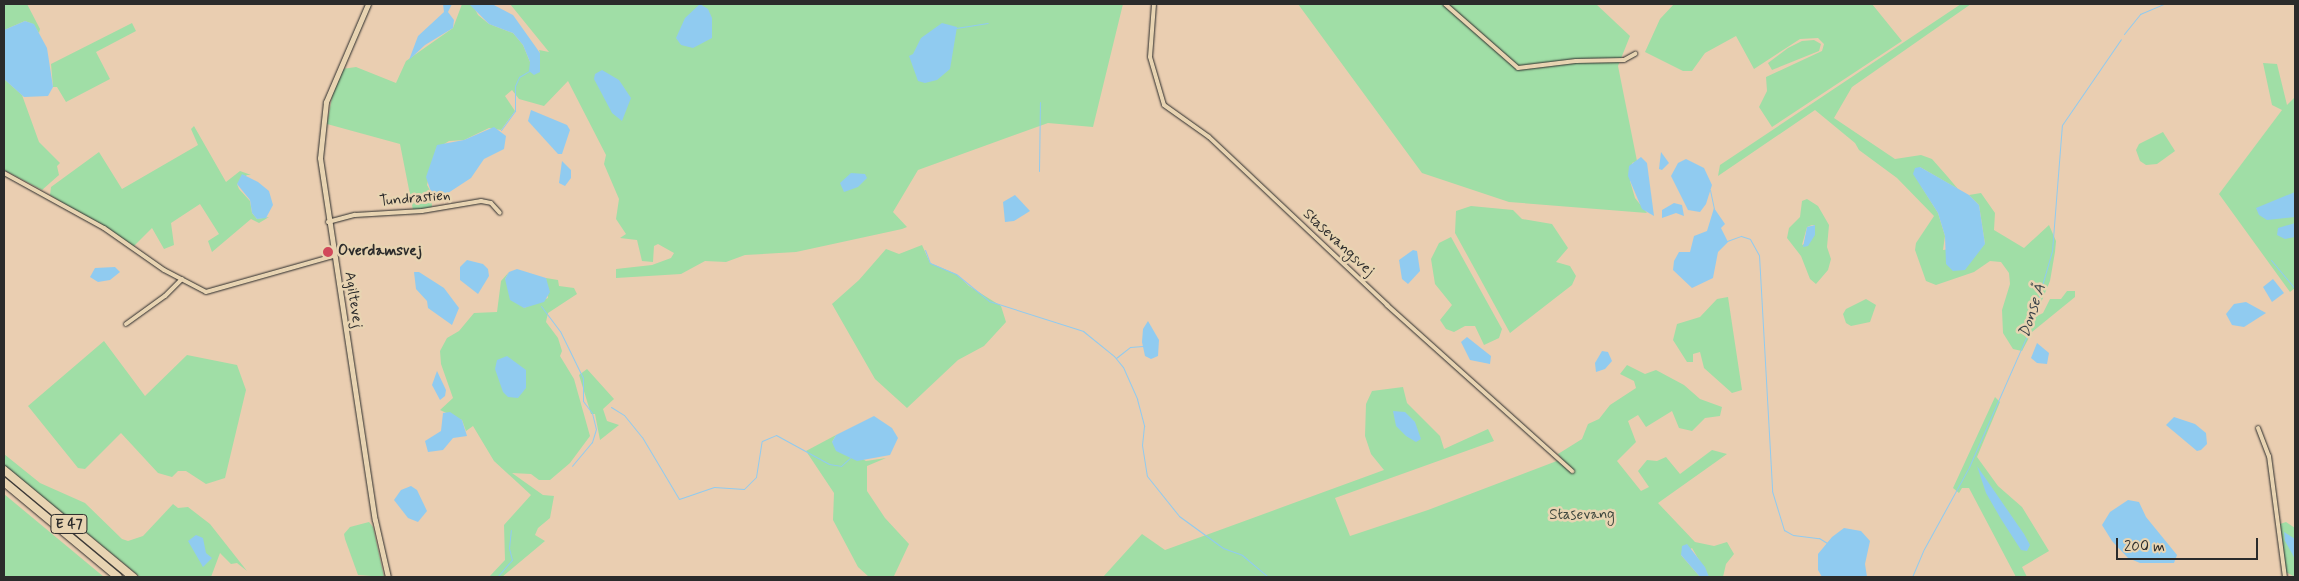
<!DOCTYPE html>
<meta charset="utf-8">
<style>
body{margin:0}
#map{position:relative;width:2299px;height:581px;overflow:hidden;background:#eaceb1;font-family:Mynerve,sans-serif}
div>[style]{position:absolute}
.green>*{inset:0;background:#a0dea6}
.water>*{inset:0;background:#90cbf0}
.stream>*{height:1px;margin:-0.5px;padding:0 0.5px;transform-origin:0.5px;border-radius:0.5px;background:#90cbf0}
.roads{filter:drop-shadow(0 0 1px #2b2b2b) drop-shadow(0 0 1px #2b2b2b)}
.minor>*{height:4px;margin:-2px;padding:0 2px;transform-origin:2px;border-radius:2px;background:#e8d4b2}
.tertiary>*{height:5px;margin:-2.5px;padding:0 2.5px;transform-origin:2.5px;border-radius:2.5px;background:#e8d4b2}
.motorway>*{height:8px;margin:-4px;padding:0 4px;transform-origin:4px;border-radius:4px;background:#e8d4b2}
.dots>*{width:14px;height:14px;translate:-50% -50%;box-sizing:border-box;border:2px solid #e8d4b2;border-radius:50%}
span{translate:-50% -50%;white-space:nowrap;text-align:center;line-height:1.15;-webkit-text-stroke:5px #e8d4b2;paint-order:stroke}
.shield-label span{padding:1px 4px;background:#e8d4b2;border:1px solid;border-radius:4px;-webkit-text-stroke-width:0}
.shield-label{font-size:14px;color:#2b2b2b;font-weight:700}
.street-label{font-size:15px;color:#2b2b2b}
.poi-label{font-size:15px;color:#2b2b2b;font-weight:700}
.left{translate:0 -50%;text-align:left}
.park-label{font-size:15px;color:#3d463d}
.water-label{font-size:16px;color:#3a4349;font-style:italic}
.frame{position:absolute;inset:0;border:5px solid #2b2b2b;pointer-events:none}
.scale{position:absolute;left:2116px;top:538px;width:142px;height:22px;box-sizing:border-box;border:2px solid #2b2b2b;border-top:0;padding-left:6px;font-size:15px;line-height:18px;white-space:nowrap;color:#2b2b2b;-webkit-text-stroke:4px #e8d4b2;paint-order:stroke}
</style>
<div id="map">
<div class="green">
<i style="clip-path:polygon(4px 4px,27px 4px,40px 29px,39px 33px,33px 24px,25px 21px,4px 30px)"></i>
<i style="clip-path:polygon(462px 4px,473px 5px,478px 15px,489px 24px,513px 33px,523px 45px,530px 62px,540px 53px,539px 50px,549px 52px,510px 4px,1123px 4px,1093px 127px,1048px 123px,918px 170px,893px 212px,907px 227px,902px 229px,796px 252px,745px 255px,726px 262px,705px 261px,681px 274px,616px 278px,616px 269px,652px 265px,671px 258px,674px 253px,658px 244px,654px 246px,653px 262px,642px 261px,637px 240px,620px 238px,626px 234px,616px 219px,619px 199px,604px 164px,606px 155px,568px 81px,544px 106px,519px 99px,512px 90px,505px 96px,515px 111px,501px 130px,489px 128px,464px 140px,449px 141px,436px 149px,427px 185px,431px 192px,432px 208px,413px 210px,400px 144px,327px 124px,333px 92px,342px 69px,356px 67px,396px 83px,406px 61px,453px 28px)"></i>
<i style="clip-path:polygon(1298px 4px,1596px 4px,1630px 36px,1618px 66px,1637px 161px,1632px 163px,1630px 181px,1635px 198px,1647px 213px,1509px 202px,1422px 173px)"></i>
<i style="clip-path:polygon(1674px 4px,1872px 4px,1902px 41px,1772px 127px,1759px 107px,1767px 91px,1766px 77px,1822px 51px,1824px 44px,1818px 38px,1800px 39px,1754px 69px,1736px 36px,1705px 53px,1692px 71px,1683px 71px,1645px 52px,1660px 19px)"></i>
<i style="clip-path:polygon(1961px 4px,1971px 4px,1852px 87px,1834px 118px,1895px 159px,1921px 155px,1932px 159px,1947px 176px,1958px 189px,1920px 167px,1921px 186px,1938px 213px,1945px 236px,1943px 250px,1985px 244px,1979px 205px,1969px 195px,1981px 193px,1995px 213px,1994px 230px,2024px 248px,2049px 225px,2056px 241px,2055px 252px,2050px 281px,2035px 317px,2043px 313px,2050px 299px,2061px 299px,2067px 291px,2075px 291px,2075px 297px,2032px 332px,2022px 351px,2013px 349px,2003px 333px,2002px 310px,2010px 284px,2009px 273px,2001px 262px,1990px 261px,1974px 272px,1936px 285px,1926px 281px,1915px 250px,1916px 243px,1934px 216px,1897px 178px,1859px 150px,1855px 143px,1815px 110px,1718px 176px,1720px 165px)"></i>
<i style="clip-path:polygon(132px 23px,136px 31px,96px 52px,110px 79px,66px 102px,57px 87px,53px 87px,51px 64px)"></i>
<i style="clip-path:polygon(1814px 40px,1821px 44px,1819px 51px,1772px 70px,1768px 63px,1788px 48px,1802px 41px)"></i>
<i style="clip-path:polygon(2263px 63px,2277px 64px,2287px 105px,2295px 97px,2295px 288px,2290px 292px,2219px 194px,2282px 110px,2272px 105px)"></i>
<i style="clip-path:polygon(4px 79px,22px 95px,39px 142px,60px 163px,57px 166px,59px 175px,42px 190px,4px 170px)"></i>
<i style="clip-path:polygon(194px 126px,226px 182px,240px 171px,251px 175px,247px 175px,237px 184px,239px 189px,250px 201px,252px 213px,257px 219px,269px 217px,259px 223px,251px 219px,212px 252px,208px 241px,219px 234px,200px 204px,171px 223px,174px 245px,164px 249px,152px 228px,133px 247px,50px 195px,51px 187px,99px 152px,122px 189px,198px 145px,191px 129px)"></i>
<i style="clip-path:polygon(2163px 132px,2175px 151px,2157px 164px,2146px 165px,2140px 161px,2136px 150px,2139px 144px)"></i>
<i style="clip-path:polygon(evenodd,1807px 199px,1818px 206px,1829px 225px,1827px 247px,1831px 259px,1828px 270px,1816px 284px,1810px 279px,1801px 256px,1787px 238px,1789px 228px,1800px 217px,1802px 201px,1807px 199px,1812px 225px,1815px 225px,1810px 241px,1802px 245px,1807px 227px,1812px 225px)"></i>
<i style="clip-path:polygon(1471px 206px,1513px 210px,1522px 219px,1552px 224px,1568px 248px,1556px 262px,1570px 266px,1576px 276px,1572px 285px,1510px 333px,1455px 233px,1456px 211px)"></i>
<i style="clip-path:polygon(1451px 237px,1502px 329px,1499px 338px,1484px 345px,1475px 326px,1465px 326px,1454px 332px,1446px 329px,1440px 320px,1452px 305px,1435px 284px,1431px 259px,1439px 243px)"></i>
<i style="clip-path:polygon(922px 245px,930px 263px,956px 274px,969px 286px,1001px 306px,1006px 322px,984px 346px,958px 360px,907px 408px,875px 379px,832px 304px,859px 280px,886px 249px,899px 254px)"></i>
<i style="clip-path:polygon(509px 272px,505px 279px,524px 308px,548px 298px,546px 278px,558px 280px,559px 286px,574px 288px,577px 294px,548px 313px,546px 322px,558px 338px,562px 351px,560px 356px,574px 379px,590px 436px,570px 463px,550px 480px,539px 480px,531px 474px,512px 473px,543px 495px,554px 496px,550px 518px,538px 528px,535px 535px,545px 541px,502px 577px,489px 577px,505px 560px,504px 525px,531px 495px,494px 461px,473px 426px,466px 431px,462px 420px,440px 410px,453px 398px,441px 364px,440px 351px,447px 338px,459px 331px,474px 313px,497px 312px,501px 281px)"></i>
<i style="clip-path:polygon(1728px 297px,1742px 390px,1732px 393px,1704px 368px,1700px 352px,1693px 354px,1693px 362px,1687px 362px,1673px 340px,1677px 324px,1700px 317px,1717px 299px)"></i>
<i style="clip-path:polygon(1866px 299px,1876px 305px,1870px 322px,1851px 326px,1846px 323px,1843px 314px,1846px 309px)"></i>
<i style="clip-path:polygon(104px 341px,145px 396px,187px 355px,237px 365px,246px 390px,225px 478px,206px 484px,186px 471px,178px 471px,172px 477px,158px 473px,121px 433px,85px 469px,78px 468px,28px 406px)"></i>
<i style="clip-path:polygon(1627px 365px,1645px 374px,1656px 370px,1684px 385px,1700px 399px,1722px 407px,1720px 416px,1705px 418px,1692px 431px,1679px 428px,1672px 411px,1646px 427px,1638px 415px,1628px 421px,1636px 442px,1617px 461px,1641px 491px,1649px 487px,1638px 471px,1647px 460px,1657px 461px,1666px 457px,1680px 474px,1712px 450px,1727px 454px,1658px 503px,1695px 542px,1714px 546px,1727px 542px,1734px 554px,1726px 564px,1723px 577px,1709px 577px,1692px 548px,1681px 555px,1700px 577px,1103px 577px,1142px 534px,1165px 550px,1384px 470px,1371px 454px,1365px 436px,1366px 404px,1372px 391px,1403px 387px,1407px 403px,1440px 436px,1444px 449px,1488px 429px,1494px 441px,1335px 498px,1350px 536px,1428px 510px,1562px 459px,1558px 454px,1582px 439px,1588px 424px,1599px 419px,1610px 405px,1636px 388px,1634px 381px,1620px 374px)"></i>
<i style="clip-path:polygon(587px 369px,614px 399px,603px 409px,607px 421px,619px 425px,600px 440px,595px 414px,591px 414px,579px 375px)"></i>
<i style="clip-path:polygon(1995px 397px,2000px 402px,1977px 457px,1998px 486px,2022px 507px,2049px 551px,2022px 567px,2027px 577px,2016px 577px,1969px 488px,1962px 488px,1959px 493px,1953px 488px)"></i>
<i style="clip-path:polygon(836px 435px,832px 442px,866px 461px,886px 458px,867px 466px,867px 491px,885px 518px,909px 544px,894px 576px,869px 577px,858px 567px,833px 520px,834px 493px,806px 451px)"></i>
<i style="clip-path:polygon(4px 454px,40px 483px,85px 503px,122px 539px,128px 541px,143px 536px,173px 504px,178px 508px,188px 507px,210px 524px,247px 571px,237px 563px,231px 564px,220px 553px,211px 577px,140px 577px,4px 465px)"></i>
<i style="clip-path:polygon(4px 494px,104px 577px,4px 577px)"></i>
<i style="clip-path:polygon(369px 522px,373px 527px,384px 577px,358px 575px,345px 539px,344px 534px,350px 527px)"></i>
<i style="clip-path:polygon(2286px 522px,2295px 528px,2295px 577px,2286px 572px,2280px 524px)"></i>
</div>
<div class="water">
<i style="clip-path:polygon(443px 4px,452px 4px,448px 12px,454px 20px,453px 28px,425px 45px,409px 60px,418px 36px,444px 12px)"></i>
<i style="clip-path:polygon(469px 4px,492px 4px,513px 15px,540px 53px,540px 72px,534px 75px,529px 71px,530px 62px,523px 45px,513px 33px,489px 24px)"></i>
<i style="clip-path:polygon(700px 4px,708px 9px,712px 18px,712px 38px,693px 48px,681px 45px,676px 38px,685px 18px)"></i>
<i style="clip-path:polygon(25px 21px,34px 24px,47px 48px,53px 87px,48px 96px,24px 97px,4px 79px,4px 30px)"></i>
<i style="clip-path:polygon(942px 23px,957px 27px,950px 69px,937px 80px,925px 83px,918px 81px,909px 56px,913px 54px,921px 38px)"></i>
<i style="clip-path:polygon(602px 70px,619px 80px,631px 98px,622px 121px,612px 113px,594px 79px,595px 74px)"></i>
<i style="clip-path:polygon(531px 110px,567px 125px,570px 130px,562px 154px,558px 154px,528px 121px)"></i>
<i style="clip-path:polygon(494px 127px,506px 136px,504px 149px,484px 159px,471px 178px,445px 195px,431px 192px,426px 177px,437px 145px,464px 140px)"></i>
<i style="clip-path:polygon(1661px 152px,1669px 163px,1662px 170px,1659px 169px)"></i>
<i style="clip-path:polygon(1641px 157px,1647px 163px,1654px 216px,1642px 209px,1628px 176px,1629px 166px)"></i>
<i style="clip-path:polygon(1686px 159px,1704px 168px,1712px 185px,1706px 204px,1700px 212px,1688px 210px,1671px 176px,1678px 163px)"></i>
<i style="clip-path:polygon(562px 161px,571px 170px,571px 178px,565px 186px,559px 183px)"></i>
<i style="clip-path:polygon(1920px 167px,1969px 195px,1979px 205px,1985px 244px,1965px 270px,1953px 271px,1946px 264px,1945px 236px,1938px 213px,1913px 174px,1915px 168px)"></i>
<i style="clip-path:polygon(851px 173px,865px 174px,867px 178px,858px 187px,844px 192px,840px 183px)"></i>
<i style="clip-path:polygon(242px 174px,258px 182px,269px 191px,273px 205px,266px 218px,257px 219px,252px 213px,250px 200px,237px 184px)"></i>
<i style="clip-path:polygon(2295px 192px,2295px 217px,2267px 220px,2259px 215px,2256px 208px)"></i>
<i style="clip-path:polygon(1015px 195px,1030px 211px,1014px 221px,1005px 222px,1003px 202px)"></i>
<i style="clip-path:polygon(1674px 203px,1682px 205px,1684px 216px,1676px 213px,1662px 218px,1662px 210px)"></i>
<i style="clip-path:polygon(1714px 208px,1725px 224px,1721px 228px,1728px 242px,1718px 252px,1713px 278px,1692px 288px,1673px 270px,1674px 261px,1679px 252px,1690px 252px,1694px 236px,1707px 231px)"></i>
<i style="clip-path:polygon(2295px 223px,2295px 237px,2285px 239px,2277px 235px,2278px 228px)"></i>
<i style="clip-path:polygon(1815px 225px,1815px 235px,1808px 246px,1803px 247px,1807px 227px)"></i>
<i style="clip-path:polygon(1413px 250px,1417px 251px,1420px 271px,1408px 284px,1402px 279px,1399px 260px)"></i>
<i style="clip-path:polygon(467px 260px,483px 264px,488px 269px,489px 276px,478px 294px,460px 280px,460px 267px)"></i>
<i style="clip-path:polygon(115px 267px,120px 272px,110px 280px,98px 282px,90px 277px,95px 268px)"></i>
<i style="clip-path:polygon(517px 269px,546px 278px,550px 292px,544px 302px,524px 308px,510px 300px,505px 279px,509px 272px)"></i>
<i style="clip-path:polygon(414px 272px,419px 272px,444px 288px,459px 308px,452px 325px,428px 308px,427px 301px,416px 289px)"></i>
<i style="clip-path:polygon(2273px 279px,2284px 293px,2272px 302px,2263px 287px)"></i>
<i style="clip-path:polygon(2246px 302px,2266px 313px,2244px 327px,2232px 325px,2226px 314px,2234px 304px)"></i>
<i style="clip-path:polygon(1148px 321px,1159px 340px,1158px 356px,1151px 359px,1145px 356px,1142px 342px,1143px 329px)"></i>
<i style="clip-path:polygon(1467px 337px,1491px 356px,1490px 364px,1470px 360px,1461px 342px)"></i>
<i style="clip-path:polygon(2037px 343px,2049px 353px,2047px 364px,2037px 363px,2031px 358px)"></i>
<i style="clip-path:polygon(1602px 351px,1608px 352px,1612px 361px,1605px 369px,1596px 372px,1595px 363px)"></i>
<i style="clip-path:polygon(507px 356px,526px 370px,526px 388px,518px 398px,508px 397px,503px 392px,495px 369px,497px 360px)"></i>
<i style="clip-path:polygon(437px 371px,446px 390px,445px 396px,440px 400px,432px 385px)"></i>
<i style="clip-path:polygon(1393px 411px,1405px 412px,1415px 422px,1421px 439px,1416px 442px,1406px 436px,1396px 426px)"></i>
<i style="clip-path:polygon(450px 412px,462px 420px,467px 436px,453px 438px,443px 450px,428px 452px,425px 441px,441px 431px,443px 413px)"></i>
<i style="clip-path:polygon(874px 416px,892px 428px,898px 438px,890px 455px,857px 461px,836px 451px,832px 442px,836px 435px)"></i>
<i style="clip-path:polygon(2174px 417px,2195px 424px,2206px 433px,2207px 444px,2201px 450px,2197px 451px,2166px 425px)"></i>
<i style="clip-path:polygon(1977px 466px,2024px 534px,2030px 545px,2027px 551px,2021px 550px,2001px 519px,1986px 493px)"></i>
<i style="clip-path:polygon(411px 486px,417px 490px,427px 511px,418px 522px,408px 518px,394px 500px,401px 490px)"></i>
<i style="clip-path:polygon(2128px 500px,2139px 502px,2146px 517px,2177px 555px,2174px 563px,2140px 563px,2128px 558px,2112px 541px,2102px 525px,2110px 512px)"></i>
<i style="clip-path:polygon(1844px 528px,1861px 531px,1870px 541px,1865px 564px,1867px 577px,1822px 577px,1818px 570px,1818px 554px,1832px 537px)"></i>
<i style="clip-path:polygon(2284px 532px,2295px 539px,2295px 559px,2285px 541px)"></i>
<i style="clip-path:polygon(196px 535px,203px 538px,206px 553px,212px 558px,203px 567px,188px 541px)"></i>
<i style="clip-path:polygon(1687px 544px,1705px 567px,1709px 577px,1700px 577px,1681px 555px,1682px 546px)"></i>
</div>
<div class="stream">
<i style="left:956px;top:28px;width:32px;rotate:-9deg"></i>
<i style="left:2124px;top:34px;width:26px;rotate:-51deg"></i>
<i style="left:2140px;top:14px;width:26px;rotate:-23deg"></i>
<i style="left:501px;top:130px;width:24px;rotate:-54deg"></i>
<i style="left:515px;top:111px;width:25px;rotate:-90deg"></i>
<i style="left:515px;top:86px;width:10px;rotate:-66deg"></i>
<i style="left:519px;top:77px;width:12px;rotate:-31deg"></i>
<i style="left:1039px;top:171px;width:69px;rotate:-89.2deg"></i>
<i style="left:1710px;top:190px;width:19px;rotate:78deg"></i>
<i style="left:1727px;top:241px;width:15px;rotate:-20deg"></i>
<i style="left:1741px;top:236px;width:9px;rotate:18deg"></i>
<i style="left:1750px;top:239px;width:18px;rotate:61deg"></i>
<i style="left:1759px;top:255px;width:236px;rotate:86.8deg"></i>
<i style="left:1772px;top:491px;width:41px;rotate:72.9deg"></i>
<i style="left:1784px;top:530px;width:10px;rotate:29deg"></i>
<i style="left:1793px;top:535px;width:26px;rotate:7deg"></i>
<i style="left:1819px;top:538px;width:9px;rotate:32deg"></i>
<i style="left:925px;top:250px;width:14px;rotate:69deg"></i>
<i style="left:930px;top:263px;width:28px;rotate:23deg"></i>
<i style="left:956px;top:274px;width:43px;rotate:39.3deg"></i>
<i style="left:989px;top:301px;width:99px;rotate:17.7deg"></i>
<i style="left:1083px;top:331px;width:40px;rotate:39deg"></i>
<i style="left:1114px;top:356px;width:14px;rotate:51deg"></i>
<i style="left:1123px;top:367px;width:35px;rotate:66deg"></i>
<i style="left:1137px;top:399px;width:28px;rotate:75deg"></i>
<i style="left:1144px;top:426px;width:19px;rotate:96deg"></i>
<i style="left:1142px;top:445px;width:31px;rotate:81deg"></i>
<i style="left:1147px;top:476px;width:51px;rotate:51.3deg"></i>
<i style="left:1179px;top:516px;width:54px;rotate:36deg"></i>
<i style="left:1223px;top:548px;width:20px;rotate:20deg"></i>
<i style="left:1242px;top:555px;width:34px;rotate:40deg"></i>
<i style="left:2271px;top:260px;width:38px;rotate:50deg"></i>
<i style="left:541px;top:306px;width:31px;rotate:53deg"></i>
<i style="left:560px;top:331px;width:52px;rotate:63.9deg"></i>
<i style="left:583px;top:378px;width:23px;rotate:90deg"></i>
<i style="left:583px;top:401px;width:15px;rotate:53deg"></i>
<i style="left:592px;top:413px;width:16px;rotate:76deg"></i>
<i style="left:596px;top:429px;width:14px;rotate:107deg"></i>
<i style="left:592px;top:442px;width:31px;rotate:130deg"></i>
<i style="left:1116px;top:358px;width:18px;rotate:-38deg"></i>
<i style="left:1130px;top:347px;width:13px;rotate:-4deg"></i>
<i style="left:611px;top:407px;width:15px;rotate:32deg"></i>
<i style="left:624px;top:415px;width:28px;rotate:51deg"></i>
<i style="left:642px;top:437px;width:72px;rotate:59.2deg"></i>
<i style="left:679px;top:499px;width:37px;rotate:-19deg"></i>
<i style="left:714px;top:487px;width:30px;rotate:4deg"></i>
<i style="left:744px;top:489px;width:17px;rotate:-45deg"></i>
<i style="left:756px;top:477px;width:36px;rotate:-81deg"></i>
<i style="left:762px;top:441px;width:15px;rotate:-23deg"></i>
<i style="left:776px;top:435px;width:60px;rotate:28.7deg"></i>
<i style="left:829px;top:464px;width:12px;rotate:9deg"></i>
<i style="left:841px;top:466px;width:12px;rotate:-42deg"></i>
<i style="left:497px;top:577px;width:23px;rotate:-49deg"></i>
<i style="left:512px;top:560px;width:12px;rotate:-104deg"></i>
<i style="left:509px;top:548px;width:18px;rotate:-84deg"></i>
<i style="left:1912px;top:577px;width:30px;rotate:-67deg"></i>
<i style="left:1924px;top:549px;width:94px;rotate:-61.2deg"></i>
<i style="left:1969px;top:467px;width:149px;rotate:-66.2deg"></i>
<i style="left:2029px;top:331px;width:83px;rotate:-74deg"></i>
<i style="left:2052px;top:251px;width:126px;rotate:-85.5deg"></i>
<i style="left:2062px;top:125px;width:104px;rotate:-55.5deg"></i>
</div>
<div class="roads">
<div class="minor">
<i style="left:1154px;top:4px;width:53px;rotate:94.3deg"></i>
<i style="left:1150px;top:57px;width:50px;rotate:73.7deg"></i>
<i style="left:1164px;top:105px;width:55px;rotate:35.4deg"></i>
<i style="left:1209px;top:137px;width:245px;rotate:43.3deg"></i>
<i style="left:1387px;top:305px;width:249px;rotate:41.9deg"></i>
<i style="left:1445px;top:4px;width:97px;rotate:41.2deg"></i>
<i style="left:1518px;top:68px;width:58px;rotate:-6.9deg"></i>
<i style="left:1576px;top:61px;width:48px;rotate:-1.2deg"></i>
<i style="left:1624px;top:60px;width:13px;rotate:-29deg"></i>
<i style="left:4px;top:173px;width:114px;rotate:28.8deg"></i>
<i style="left:104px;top:228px;width:73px;rotate:35deg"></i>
<i style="left:164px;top:270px;width:47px;rotate:27.6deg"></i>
<i style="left:206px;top:292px;width:132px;rotate:-15.8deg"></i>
<i style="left:328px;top:222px;width:28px;rotate:-15deg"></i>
<i style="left:355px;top:215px;width:67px;rotate:-3.4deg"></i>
<i style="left:422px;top:211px;width:60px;rotate:-9.6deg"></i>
<i style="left:481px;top:201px;width:10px;rotate:11deg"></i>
<i style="left:491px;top:203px;width:13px;rotate:48deg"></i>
<i style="left:126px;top:324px;width:48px;rotate:-35.7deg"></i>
<i style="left:165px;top:296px;width:24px;rotate:-45deg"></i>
<i style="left:2258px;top:428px;width:30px;rotate:69deg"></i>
<i style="left:2269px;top:456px;width:122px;rotate:82.5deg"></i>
</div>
<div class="tertiary">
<i style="left:368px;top:4px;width:107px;rotate:113.2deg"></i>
<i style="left:326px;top:102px;width:56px;rotate:96.1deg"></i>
<i style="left:320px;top:158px;width:366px;rotate:81.4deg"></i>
<i style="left:375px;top:520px;width:58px;rotate:77.2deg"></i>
</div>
<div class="motorway">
<i style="left:4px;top:470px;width:168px;rotate:39.7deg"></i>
<i style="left:4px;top:482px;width:148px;rotate:39.8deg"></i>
</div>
</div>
<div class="dots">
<i style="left:328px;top:252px;background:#d1495b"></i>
</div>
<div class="shield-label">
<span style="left:69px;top:524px">E 47</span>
</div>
<div class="street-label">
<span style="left:415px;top:199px;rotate:-5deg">Tundrastien</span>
<span style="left:1338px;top:243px;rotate:43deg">Stasevangsvej</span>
<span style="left:353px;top:300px;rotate:81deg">Agiltevej</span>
</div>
<div class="poi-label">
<span class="left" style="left:338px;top:252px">Overdamsvej</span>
</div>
<div class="park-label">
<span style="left:1582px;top:516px">Stasevang</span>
</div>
<div class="water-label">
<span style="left:2033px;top:311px;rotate:-72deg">Donse Å</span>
</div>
<div class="frame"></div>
<div class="scale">200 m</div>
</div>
